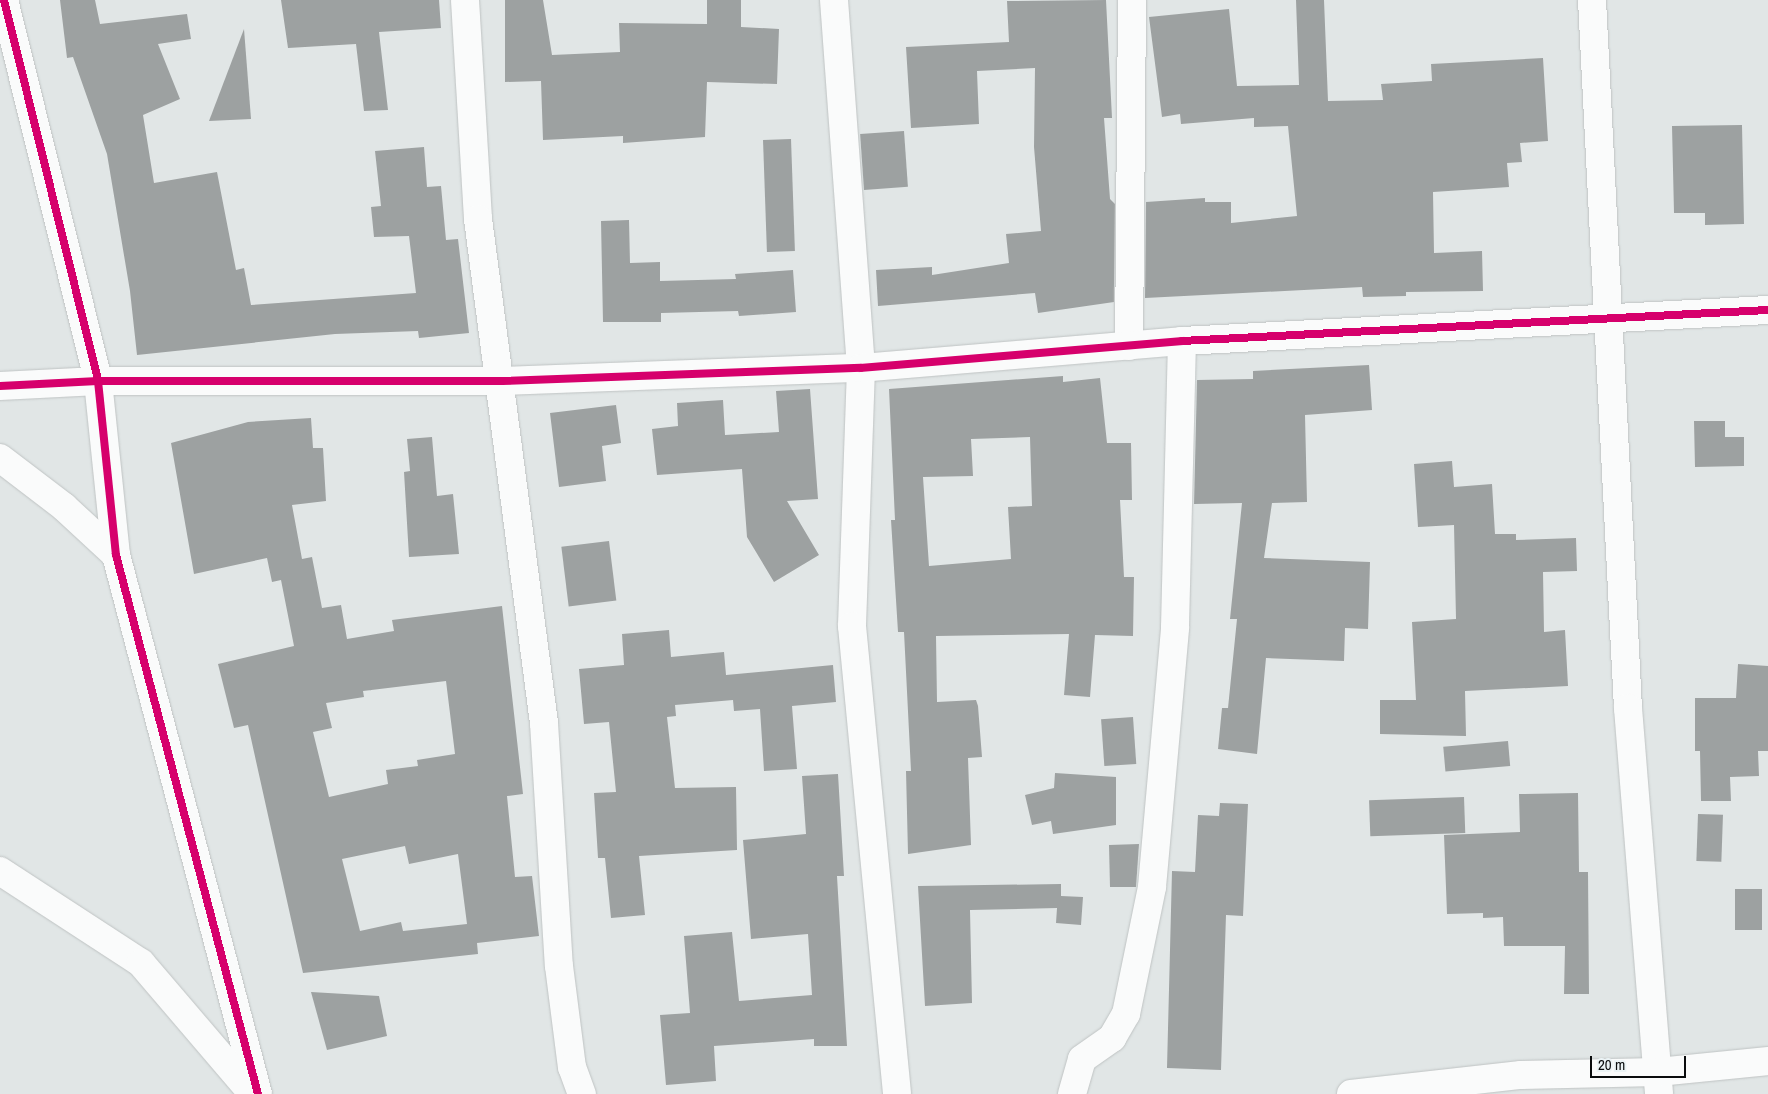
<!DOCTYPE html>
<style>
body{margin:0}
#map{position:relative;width:1768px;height:1094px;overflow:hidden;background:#e1e6e6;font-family:"Archivo Narrow",sans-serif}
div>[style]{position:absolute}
.building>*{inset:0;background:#9da1a1;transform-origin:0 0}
.roads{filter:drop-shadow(0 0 1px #bfc3c3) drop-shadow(0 0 1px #bfc3c3)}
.street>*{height:28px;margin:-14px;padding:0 14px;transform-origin:14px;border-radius:14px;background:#fafbfb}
.cycleway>*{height:8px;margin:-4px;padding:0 4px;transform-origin:4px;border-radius:4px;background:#d6006c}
span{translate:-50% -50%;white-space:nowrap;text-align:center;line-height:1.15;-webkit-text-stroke:4px #ecf4f6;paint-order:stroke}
.scale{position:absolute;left:1590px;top:1056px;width:96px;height:22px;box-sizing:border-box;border:2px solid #0a0c0d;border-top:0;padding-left:6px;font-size:15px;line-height:18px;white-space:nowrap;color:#0a0c0d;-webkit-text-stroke:4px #ecf4f6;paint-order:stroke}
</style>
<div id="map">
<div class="building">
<i style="clip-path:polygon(60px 0,95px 0,100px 24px,187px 14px,191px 39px,158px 44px,180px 99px,143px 115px,154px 183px,217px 172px,236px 270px,244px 268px,251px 305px,416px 293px,409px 236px,374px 237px,371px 207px,381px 206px,375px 151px,424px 147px,427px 187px,441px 186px,446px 240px,458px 239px,469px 333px,419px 338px,418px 331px,335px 334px,137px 355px,130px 291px,107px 154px,73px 57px,67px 58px)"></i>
<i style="clip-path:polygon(281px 0,439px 0,441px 28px,379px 32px,388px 110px,364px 111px,356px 44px,288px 48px)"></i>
<i style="clip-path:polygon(505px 0,543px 0,552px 55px,620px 52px,619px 23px,707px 24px,707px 0,741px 0,741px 27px,779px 29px,777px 84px,707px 82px,705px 137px,623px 143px,623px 136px,543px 140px,541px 81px,505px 82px)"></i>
<i style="clip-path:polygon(1106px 0,1112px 118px,1104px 118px,1110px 199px,1115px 204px,1114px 302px,1038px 313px,1035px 293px,878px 306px,876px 270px,932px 267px,932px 275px,1009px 263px,1006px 234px,1041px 231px,1034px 147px,1035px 68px,977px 71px,979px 124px,911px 128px,906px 47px,1009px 42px,1007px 1px)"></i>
<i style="clip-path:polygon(1296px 0,1324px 0,1328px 101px,1383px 100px,1381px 84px,1432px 81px,1431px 64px,1543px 58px,1548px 141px,1520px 143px,1522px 162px,1507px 163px,1509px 187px,1433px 192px,1434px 253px,1482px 251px,1483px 291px,1406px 292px,1406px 296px,1363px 297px,1362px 287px,1145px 298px,1146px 202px,1205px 198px,1205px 202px,1231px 202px,1231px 223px,1297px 216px,1288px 126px,1254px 127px,1254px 118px,1181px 124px,1180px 114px,1162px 117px,1149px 17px,1229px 9px,1237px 86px,1299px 85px)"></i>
<i style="clip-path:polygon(244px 29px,251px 119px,209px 121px)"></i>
<i style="clip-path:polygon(1742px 125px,1744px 224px,1705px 225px,1705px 213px,1674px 213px,1672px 126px)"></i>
<i style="left:904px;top:131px;width:56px;height:44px;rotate:86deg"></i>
<i style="left:791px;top:139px;width:112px;height:28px;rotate:88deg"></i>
<i style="clip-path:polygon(629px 220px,630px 263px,660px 262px,660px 281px,736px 279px,735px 274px,793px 270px,796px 312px,739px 316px,738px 311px,661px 313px,661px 322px,603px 322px,601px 221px)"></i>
<i style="clip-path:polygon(1369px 365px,1372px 410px,1305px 415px,1307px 502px,1272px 503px,1264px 558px,1370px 562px,1368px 629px,1345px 628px,1344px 661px,1266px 658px,1257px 754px,1218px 749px,1222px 708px,1228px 708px,1237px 619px,1230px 619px,1242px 503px,1194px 504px,1197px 380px,1253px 379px,1253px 371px)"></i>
<i style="clip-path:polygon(evenodd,1063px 376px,1063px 382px,1100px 378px,1107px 443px,1131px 443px,1132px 500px,1120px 500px,1124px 577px,1134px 577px,1133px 636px,1095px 635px,1090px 697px,1064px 695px,1069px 634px,936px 636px,937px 702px,976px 700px,978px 706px,982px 757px,968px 758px,971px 845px,908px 854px,906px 771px,911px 771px,904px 632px,898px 632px,891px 520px,895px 520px,889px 389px,1063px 376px,1030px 437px,1032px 506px,1008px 507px,1011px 559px,929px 566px,923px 477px,973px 476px,971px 439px,1030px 437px)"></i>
<i style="clip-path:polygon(810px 389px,818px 499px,787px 501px,819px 555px,774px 582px,747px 537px,742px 469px,657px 475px,652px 429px,678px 426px,677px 403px,723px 400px,725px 435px,779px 432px,776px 391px)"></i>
<i style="clip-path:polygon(616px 405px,621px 443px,602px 446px,606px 481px,559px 487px,550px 413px)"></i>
<i style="clip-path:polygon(evenodd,311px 418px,313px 448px,323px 448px,326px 501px,292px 505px,302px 559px,312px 557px,322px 608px,341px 605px,347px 639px,394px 631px,392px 620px,502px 606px,523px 794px,507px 796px,515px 877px,532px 876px,539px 936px,477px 943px,478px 954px,303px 973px,248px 725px,234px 728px,218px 664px,294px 646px,281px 580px,272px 582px,267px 558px,194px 574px,171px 443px,248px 422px,311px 418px,446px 681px,455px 754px,417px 760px,418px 766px,386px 770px,388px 784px,329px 797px,313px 732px,332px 728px,326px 703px,364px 697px,363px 691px,446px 681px,311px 418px,405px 846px,409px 864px,458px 854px,467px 924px,403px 931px,401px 922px,360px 931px,342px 859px,405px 846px)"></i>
<i style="clip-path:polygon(1694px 421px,1725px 421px,1725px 437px,1744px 437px,1744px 466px,1695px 467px)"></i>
<i style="clip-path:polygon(432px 437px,437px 496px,453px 494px,459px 554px,409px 557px,404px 472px,410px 471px,407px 439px)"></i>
<i style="clip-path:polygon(1452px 461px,1454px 487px,1492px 484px,1495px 534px,1516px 534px,1516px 540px,1576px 538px,1577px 571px,1543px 572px,1544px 632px,1565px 630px,1568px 686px,1465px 691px,1466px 736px,1380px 734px,1380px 700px,1416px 700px,1412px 622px,1456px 619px,1454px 525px,1418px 527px,1414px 464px)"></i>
<i style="left:609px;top:541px;width:60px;height:48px;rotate:83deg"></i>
<i style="clip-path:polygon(669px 630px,671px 657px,724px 652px,726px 675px,833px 665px,836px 702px,792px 706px,797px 769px,764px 771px,760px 709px,734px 711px,733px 700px,675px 705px,676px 716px,667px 717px,675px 788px,736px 787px,737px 850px,639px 856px,645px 915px,611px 918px,605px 858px,598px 858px,594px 793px,616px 792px,609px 722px,584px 724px,579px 669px,624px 665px,622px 634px)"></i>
<i style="clip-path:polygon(1738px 664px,1768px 666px,1768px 751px,1758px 751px,1759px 776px,1730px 777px,1731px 801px,1701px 801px,1700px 751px,1695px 751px,1695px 698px,1736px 698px)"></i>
<i style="left:1133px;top:717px;width:47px;height:32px;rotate:86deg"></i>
<i style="left:1508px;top:741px;width:25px;height:65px;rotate:85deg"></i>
<i style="clip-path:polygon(1055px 773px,1116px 777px,1116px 825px,1053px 834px,1051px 821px,1032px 825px,1025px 795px,1054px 788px)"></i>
<i style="clip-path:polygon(838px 774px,844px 876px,837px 876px,847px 1046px,814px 1046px,814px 1039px,714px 1046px,716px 1081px,666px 1085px,660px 1015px,690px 1013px,684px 936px,732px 932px,739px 1001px,812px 995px,808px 934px,751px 939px,743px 840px,806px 834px,802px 776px)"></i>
<i style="clip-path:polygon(1578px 793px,1579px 872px,1588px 872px,1589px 994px,1564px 994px,1565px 946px,1504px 946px,1503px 917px,1483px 918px,1483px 913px,1447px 914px,1444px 835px,1520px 832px,1519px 794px)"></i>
<i style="left:1464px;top:797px;width:36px;height:95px;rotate:88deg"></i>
<i style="clip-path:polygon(1220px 803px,1248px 804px,1243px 916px,1226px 915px,1221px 1070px,1167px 1068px,1172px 871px,1195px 872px,1198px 815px,1219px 816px)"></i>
<i style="left:1698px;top:814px;width:25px;height:47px;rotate:2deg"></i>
<i style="clip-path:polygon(1139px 844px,1136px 887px,1110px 887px,1109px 845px)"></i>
<i style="clip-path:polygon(1061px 884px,1061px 896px,1083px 897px,1081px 925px,1056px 923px,1057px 908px,970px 910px,972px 1003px,925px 1006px,918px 886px)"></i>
<i style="left:1735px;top:889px;width:27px;height:41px"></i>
<i style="clip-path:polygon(311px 992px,379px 996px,387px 1036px,327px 1050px)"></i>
</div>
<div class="roads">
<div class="street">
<i style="left:4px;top:0;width:392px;rotate:76.1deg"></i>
<i style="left:98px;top:381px;width:175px;rotate:84.1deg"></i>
<i style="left:116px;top:555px;width:557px;rotate:75.24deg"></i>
<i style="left:465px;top:0;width:219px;rotate:86.6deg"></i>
<i style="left:478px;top:219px;width:508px;rotate:82.54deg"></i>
<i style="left:544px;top:723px;width:243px;rotate:86.5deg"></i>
<i style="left:559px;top:966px;width:102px;rotate:82.7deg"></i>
<i style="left:572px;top:1067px;width:29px;rotate:70deg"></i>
<i style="left:834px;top:0;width:369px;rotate:85.8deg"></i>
<i style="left:861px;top:368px;width:258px;rotate:92deg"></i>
<i style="left:852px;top:626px;width:470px;rotate:84.5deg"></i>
<i style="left:1592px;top:0;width:709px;rotate:87.09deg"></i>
<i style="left:1628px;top:708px;width:387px;rotate:85.4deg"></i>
<i style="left:1129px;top:346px;width:346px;rotate:-89.5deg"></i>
<i style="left:0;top:386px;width:98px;rotate:-2.9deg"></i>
<i style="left:98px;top:381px;width:404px"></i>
<i style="left:502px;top:381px;width:359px;rotate:-2.1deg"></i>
<i style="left:861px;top:368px;width:322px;rotate:-4.8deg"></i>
<i style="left:1182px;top:341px;width:587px;rotate:-3.03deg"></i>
<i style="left:0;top:458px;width:81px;rotate:37.4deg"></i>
<i style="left:64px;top:507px;width:71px;rotate:42.7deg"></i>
<i style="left:0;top:871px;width:168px;rotate:33.1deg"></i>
<i style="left:141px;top:963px;width:172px;rotate:49.5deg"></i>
<i style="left:1072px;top:1094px;width:36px;rotate:-74deg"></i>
<i style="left:1082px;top:1059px;width:37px;rotate:-35deg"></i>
<i style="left:1112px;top:1038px;width:28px;rotate:-60deg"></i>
<i style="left:1126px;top:1014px;width:130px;rotate:-78.4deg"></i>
<i style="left:1152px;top:887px;width:261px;rotate:-84.9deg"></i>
<i style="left:1175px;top:627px;width:286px;rotate:-88.6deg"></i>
<i style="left:1351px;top:1094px;width:171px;rotate:-6.4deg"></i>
<i style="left:1521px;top:1075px;width:137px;rotate:-1.3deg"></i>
<i style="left:1658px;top:1072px;width:111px;rotate:-5.7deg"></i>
</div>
</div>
<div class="cycleway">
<i style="left:4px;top:0;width:392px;rotate:76.1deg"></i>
<i style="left:98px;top:381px;width:175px;rotate:84.1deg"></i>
<i style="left:116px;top:555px;width:557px;rotate:75.24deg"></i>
<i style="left:0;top:386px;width:98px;rotate:-2.9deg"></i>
<i style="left:98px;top:381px;width:404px"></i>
<i style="left:502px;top:381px;width:359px;rotate:-2.1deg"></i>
<i style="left:861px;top:368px;width:322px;rotate:-4.8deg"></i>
<i style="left:1182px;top:341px;width:587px;rotate:-3.03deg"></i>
</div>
<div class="scale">20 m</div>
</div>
